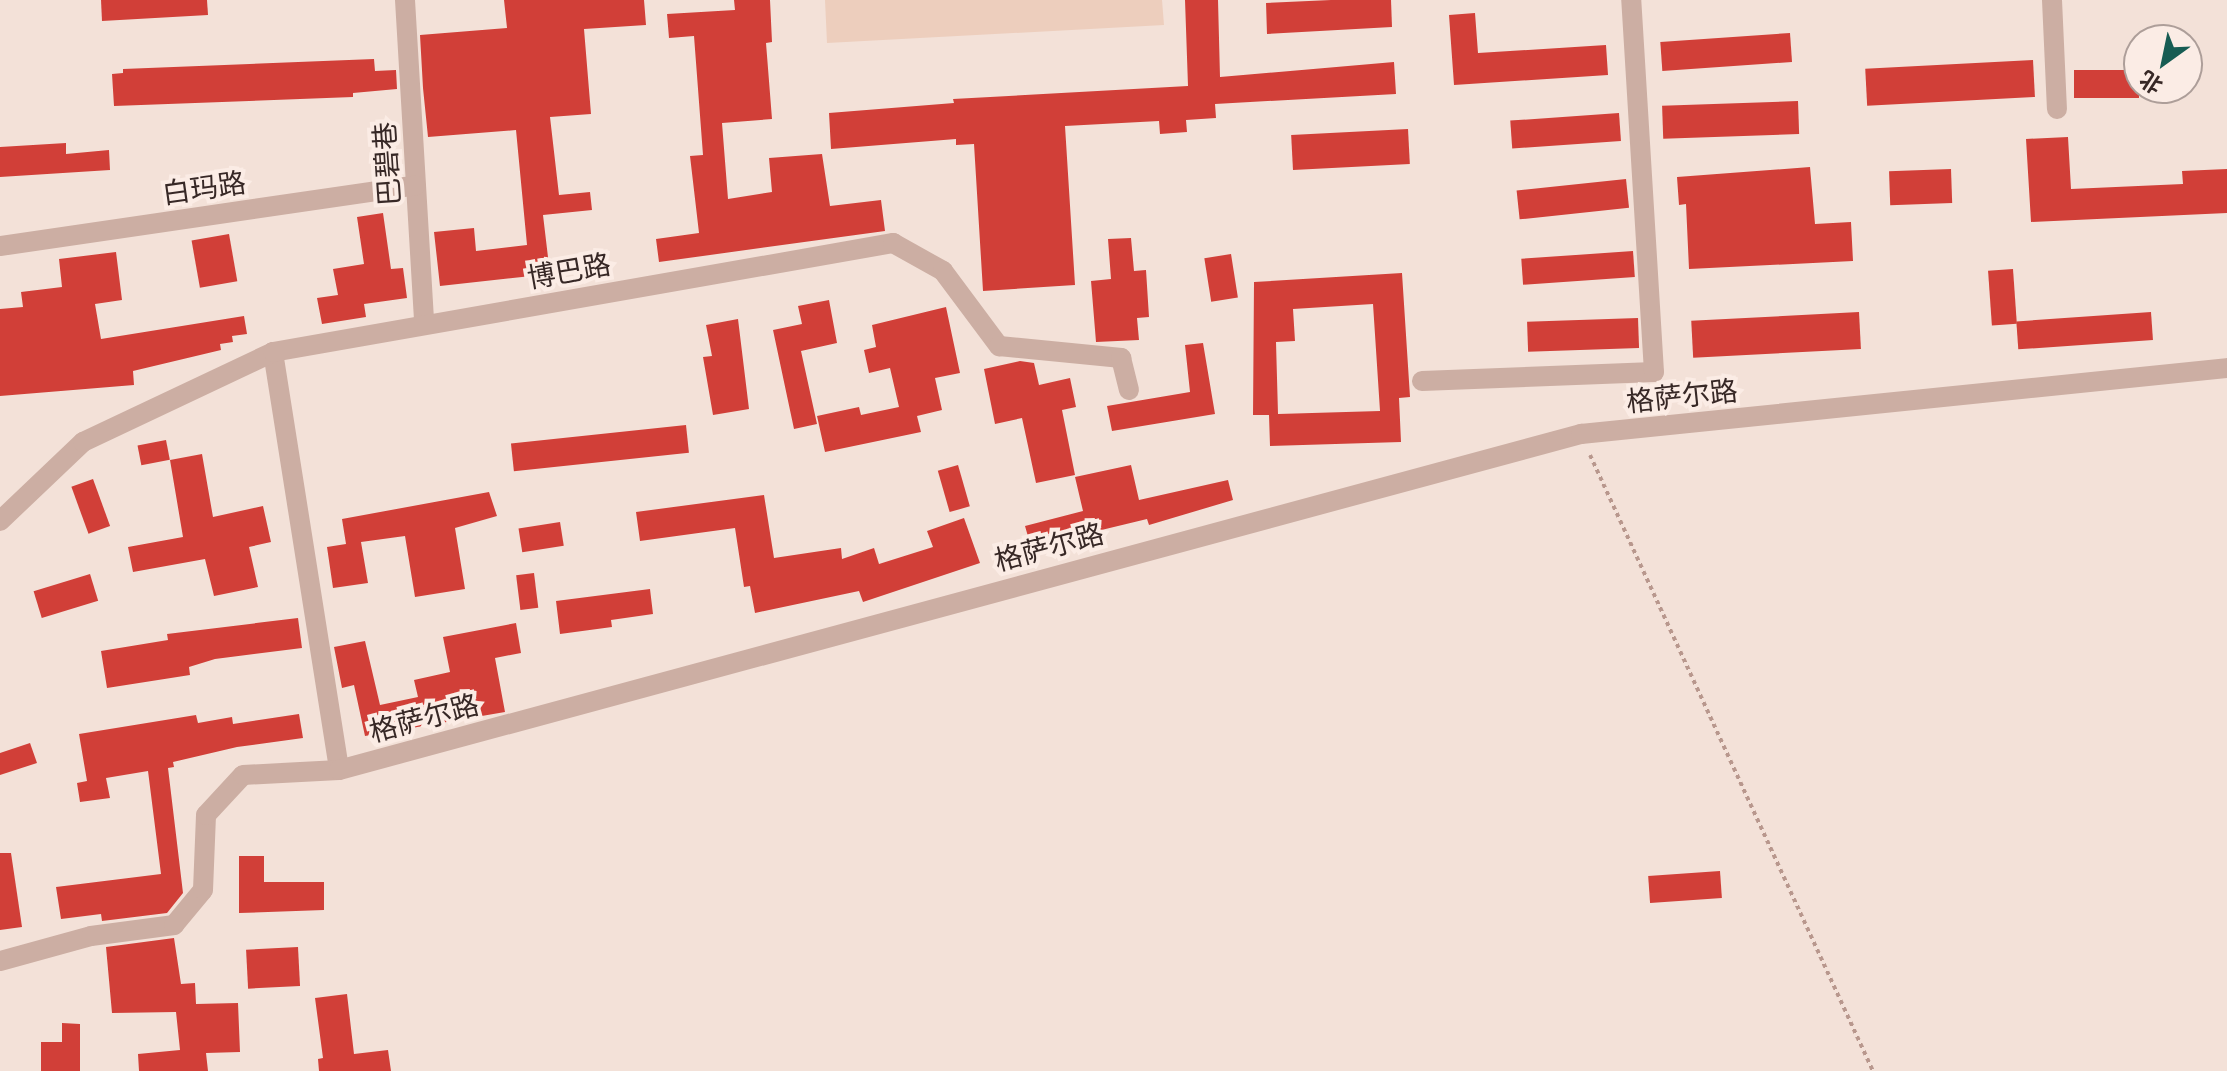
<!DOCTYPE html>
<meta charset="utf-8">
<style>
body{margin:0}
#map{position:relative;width:2227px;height:1071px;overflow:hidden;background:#f3e1d8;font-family:Quicksand,"Noto Sans SC",sans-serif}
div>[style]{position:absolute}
.plaza>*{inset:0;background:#edcebd}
.building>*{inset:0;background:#d13f38;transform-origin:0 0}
.path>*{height:4px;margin-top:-2px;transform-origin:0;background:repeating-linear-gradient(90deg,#b8978d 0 4px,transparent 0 8px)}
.minor>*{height:20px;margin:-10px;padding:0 10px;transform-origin:10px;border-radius:10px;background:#ccaea3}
span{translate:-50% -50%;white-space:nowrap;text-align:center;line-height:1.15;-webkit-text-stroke:8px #fbece5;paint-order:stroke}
.street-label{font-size:28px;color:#372826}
.north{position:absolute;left:2123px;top:24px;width:80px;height:80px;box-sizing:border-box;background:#fbece5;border:2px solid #ad9e99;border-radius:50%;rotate:213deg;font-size:22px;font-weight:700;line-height:32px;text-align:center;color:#372826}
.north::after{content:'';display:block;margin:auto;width:28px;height:36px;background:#175c53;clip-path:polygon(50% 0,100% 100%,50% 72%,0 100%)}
</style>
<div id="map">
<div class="plaza">
<i style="clip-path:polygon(825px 0,1162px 0,1164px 25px,827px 43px)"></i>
</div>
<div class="building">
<i style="clip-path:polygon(101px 0,207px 0,208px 15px,102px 21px)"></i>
<i style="clip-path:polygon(504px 0,644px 0,646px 25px,584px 29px,591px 114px,550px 117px,559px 195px,590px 192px,592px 210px,543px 215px,550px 274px,440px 286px,434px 232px,474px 228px,476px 251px,527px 245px,516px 130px,428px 137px,423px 88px,420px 35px,507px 28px)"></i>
<i style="clip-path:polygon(734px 0,770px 0,772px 42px,766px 43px,772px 119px,722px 123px,728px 199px,772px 192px,769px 158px,822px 154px,830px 206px,881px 200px,885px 231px,659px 262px,656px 239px,699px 233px,690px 156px,703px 155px,694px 36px,669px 38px,667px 14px,735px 10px)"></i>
<i style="clip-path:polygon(1185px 0,1218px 0,1220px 77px,1394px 62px,1396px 94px,1215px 104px,1216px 118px,1186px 120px,1187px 132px,1160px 134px,1159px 121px,1065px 126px,1075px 285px,983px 291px,974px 144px,956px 145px,956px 139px,831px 149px,829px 113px,954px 103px,953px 99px,1188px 86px)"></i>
<i style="clip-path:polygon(1331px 0,1391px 0,1392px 27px,1267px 34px,1266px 3px)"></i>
<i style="clip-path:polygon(1475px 13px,1478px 53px,1606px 45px,1608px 75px,1454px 85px,1449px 15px)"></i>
<i style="left:1790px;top:33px;width:29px;height:130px;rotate:86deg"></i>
<i style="clip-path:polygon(374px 59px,375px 71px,396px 70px,397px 89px,353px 93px,353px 97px,114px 106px,112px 74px,123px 73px,123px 69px)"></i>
<i style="left:2033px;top:60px;width:37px;height:168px;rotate:87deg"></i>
<i style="left:2139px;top:70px;width:28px;height:65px;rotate:90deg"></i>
<i style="left:1798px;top:101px;width:33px;height:136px;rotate:88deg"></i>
<i style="left:1619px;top:113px;width:28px;height:109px;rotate:86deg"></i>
<i style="left:1408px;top:129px;width:35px;height:117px;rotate:87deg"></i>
<i style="clip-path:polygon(2068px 137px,2071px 189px,2183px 184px,2182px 171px,2227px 169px,2227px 213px,2031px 222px,2026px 139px)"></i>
<i style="clip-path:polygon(66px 143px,66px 154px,109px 150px,110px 170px,0 177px,0 147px)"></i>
<i style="clip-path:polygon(1810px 167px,1815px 224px,1851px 222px,1853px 261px,1689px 269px,1686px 204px,1679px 205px,1677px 177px)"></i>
<i style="left:1951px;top:169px;width:34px;height:62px;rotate:88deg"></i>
<i style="left:1626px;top:179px;width:29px;height:110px;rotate:84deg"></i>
<i style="clip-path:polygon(383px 213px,391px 269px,403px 268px,407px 298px,364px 304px,366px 317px,322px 324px,317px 298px,338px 295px,333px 269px,364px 264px,357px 217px)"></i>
<i style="left:229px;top:234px;width:48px;height:38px;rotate:80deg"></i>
<i style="clip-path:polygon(1131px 238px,1134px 271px,1146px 270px,1149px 317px,1137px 318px,1139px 340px,1096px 342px,1091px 281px,1111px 279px,1108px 239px)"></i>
<i style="left:1633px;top:251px;width:26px;height:112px;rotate:86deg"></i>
<i style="clip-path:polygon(116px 252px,122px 300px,95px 304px,101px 339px,244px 316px,247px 334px,232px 336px,233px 342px,220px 344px,221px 350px,133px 371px,134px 385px,0 396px,0 309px,23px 307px,21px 292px,62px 287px,59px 259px)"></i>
<i style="left:1231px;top:254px;width:44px;height:27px;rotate:81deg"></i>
<i style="left:2013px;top:269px;width:55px;height:25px;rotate:86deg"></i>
<i style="clip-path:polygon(evenodd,1402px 273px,1410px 397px,1399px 398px,1401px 442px,1270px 446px,1269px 415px,1253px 415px,1254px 282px,1402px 273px,1373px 304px,1380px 411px,1278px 414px,1276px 342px,1295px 341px,1293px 309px,1373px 304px)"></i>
<i style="clip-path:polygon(829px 300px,837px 343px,801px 351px,817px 424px,794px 429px,773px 330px,802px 324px,798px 306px)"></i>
<i style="clip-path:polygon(946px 307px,960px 373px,935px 378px,942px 410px,917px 416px,921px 432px,825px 452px,817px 416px,859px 407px,861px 415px,899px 407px,890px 368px,869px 373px,864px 350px,876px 347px,872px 325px)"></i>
<i style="left:1859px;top:312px;width:37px;height:168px;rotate:87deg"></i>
<i style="left:2151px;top:312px;width:28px;height:135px;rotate:86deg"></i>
<i style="left:1638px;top:318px;width:30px;height:111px;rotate:88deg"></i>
<i style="clip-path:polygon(738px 319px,749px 409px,713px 415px,703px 357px,712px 356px,706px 325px)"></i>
<i style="clip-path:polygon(1203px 343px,1215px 414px,1112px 431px,1107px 406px,1190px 392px,1185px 345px)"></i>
<i style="clip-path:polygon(1020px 361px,1034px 363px,1039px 385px,1070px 378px,1076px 407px,1062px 410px,1075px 475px,1036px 483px,1022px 418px,995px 424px,984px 369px)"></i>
<i style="left:686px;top:425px;width:28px;height:176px;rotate:84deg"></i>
<i style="left:166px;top:440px;width:20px;height:29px;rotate:79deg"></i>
<i style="clip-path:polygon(202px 454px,213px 517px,263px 506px,271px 542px,249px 547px,258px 587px,214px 596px,205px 559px,133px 572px,128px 547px,183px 537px,170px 460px)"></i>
<i style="left:958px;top:465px;width:43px;height:21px;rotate:74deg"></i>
<i style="clip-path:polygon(1131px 465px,1139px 500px,1228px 480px,1233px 500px,1149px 525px,1147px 519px,1031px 547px,1025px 526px,1083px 511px,1075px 477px)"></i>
<i style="left:93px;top:479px;width:50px;height:23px;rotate:70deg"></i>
<i style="clip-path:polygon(489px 492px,497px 516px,455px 528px,465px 589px,415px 597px,405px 536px,361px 542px,368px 583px,333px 588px,327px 547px,346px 544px,342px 519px)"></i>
<i style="clip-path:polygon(764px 495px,774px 558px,841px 548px,842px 559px,874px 548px,879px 564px,933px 547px,927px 531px,964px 518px,980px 563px,863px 602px,859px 591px,755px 613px,750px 586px,744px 587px,735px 528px,640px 541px,636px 512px)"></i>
<i style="left:560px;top:522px;width:24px;height:42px;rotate:81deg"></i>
<i style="left:534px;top:573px;width:35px;height:18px;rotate:83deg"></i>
<i style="left:90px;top:574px;width:28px;height:59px;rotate:73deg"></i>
<i style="clip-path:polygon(650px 589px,653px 614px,611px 620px,612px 627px,560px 634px,556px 601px)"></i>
<i style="clip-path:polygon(298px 618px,302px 648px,215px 659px,189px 667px,190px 675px,107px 688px,101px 651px,168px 640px,167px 634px)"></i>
<i style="clip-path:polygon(516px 623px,521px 653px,495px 658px,505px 712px,365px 736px,354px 685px,342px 688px,334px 647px,365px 641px,380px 705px,418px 697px,414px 680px,450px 672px,443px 637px)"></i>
<i style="clip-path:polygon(299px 714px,303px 738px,237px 747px,173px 762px,174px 767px,168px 768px,183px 893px,167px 913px,102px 921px,101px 914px,61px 919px,56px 887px,161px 874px,148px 771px,106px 778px,110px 798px,80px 802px,77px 783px,87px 781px,79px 734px,196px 715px,198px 723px,232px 717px,233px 724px)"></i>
<i style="clip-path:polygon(30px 743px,37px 763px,0 775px,0 753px)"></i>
<i style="clip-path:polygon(0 853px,11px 853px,22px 927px,0 930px)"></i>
<i style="clip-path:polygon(239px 856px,264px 856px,264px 882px,324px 882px,324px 910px,239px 913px)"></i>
<i style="left:1720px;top:871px;width:27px;height:72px;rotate:86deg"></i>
<i style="clip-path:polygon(174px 938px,181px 984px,195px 983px,196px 1004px,238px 1003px,240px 1052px,206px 1053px,208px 1071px,139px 1071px,138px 1054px,180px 1050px,176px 1012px,112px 1013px,106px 947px)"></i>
<i style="left:298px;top:947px;width:39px;height:52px;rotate:87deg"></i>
<i style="clip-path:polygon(347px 994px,354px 1054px,388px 1050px,391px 1071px,319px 1071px,318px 1059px,323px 1058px,315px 998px)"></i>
<i style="clip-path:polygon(62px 1023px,80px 1024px,80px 1071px,41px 1071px,41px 1042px,62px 1042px)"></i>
</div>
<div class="path">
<i style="left:1590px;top:455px;width:678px;rotate:65.33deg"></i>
</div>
<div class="minor">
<i style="left:405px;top:0;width:325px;rotate:86.6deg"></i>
<i style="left:2052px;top:0;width:109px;rotate:87.4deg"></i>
<i style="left:0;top:246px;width:420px;rotate:-8.3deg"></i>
<i style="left:273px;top:352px;width:423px;rotate:81deg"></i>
<i style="left:1422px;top:381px;width:232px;rotate:-2.2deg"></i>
<i style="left:1654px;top:372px;width:373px;rotate:-93.5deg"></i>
<i style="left:0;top:521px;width:115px;rotate:-43.6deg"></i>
<i style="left:83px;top:442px;width:210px;rotate:-25.3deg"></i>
<i style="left:273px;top:352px;width:630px;rotate:-9.97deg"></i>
<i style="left:893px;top:243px;width:57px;rotate:29.2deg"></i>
<i style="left:943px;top:271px;width:94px;rotate:53.3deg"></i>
<i style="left:999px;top:346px;width:123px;rotate:5.6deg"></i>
<i style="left:1121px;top:358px;width:33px;rotate:76deg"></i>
<i style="left:0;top:961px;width:94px;rotate:-15.4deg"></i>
<i style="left:91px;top:936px;width:84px;rotate:-7.5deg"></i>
<i style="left:174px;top:925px;width:45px;rotate:-50.4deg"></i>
<i style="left:203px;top:890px;width:75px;rotate:-87.7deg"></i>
<i style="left:206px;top:815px;width:54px;rotate:-47.2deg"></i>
<i style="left:243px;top:775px;width:96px;rotate:-3deg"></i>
<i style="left:339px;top:770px;width:1287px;rotate:-15.14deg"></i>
<i style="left:1581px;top:434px;width:649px;rotate:-5.83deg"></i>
</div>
<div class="street-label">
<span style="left:387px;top:164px;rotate:-94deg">巴碧巷</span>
<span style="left:204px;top:188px;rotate:-8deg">白玛路</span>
<span style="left:569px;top:271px;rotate:-10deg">博巴路</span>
<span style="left:1682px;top:396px;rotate:-6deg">格萨尔路</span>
<span style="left:1049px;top:547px;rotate:-15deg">格萨尔路</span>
<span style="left:424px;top:718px;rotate:-15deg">格萨尔路</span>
</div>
<div class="north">北</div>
</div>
